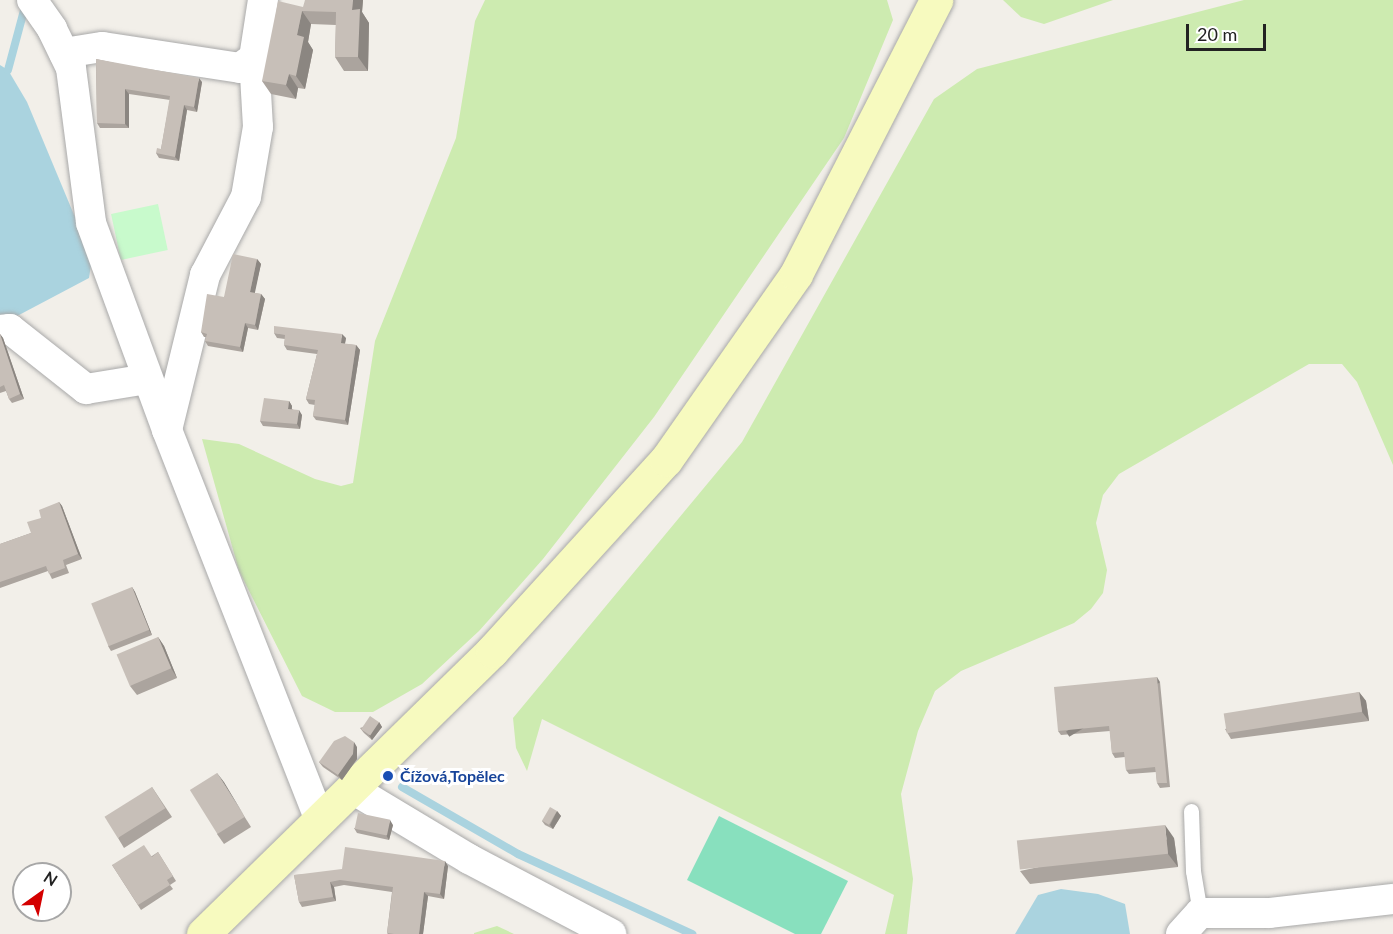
<!DOCTYPE html>
<meta charset="utf-8">
<style>
body{margin:0}
#map{position:relative;width:1393px;height:934px;overflow:hidden;background:#f2efe9;font-family:Lato,sans-serif}
div>[style]{position:absolute}
.grass>*{inset:0;background:#cdebb0}
.park>*{inset:0;background:#c8facc;transform-origin:0 0}
.pitch>*{inset:0;background:#88e0be}
.water>*{inset:0;background:#aad3df}
.stream>*{height:8px;margin:-4px;padding:0 4px;transform-origin:4px;border-radius:4px;background:#aad3df}
.roads{filter:drop-shadow(0 0 2px #a9a9a9) drop-shadow(0 0 2px #a9a9a9)}
.lane>*{height:15px;margin:-7.5px;padding:0 7.5px;transform-origin:7.5px;border-radius:7.5px;background:#fff}
.street>*{height:30px;margin:-15px;padding:0 15px;transform-origin:15px;border-radius:15px;background:#fff}
.secondary>*{height:33px;margin:-16.5px;padding:0 16.5px;transform-origin:16.5px;border-radius:16.5px;background:#f7fabf}
.wall>*{inset:0;background:#aba49e}
.shaded-wall>*{inset:0;background:#8b8681;transform-origin:0 0}
.building>*{inset:0;background:#c7bfb8;transform-origin:0 0}
.dots>*{width:16px;height:16px;translate:-50% -50%;box-sizing:border-box;border:3px solid #fff;border-radius:50%}
span{translate:-50% -50%;white-space:nowrap;text-align:center;line-height:1.15;-webkit-text-stroke:6px #fff;paint-order:stroke}
.transit-label{font-size:16px;color:#164399;font-weight:700}
.left{translate:0 -50%;text-align:left}
.north{position:absolute;left:12px;top:862px;width:60px;height:60px;box-sizing:border-box;background:#fff;border:2px solid #a7a7a7;border-radius:50%;rotate:33deg;font-size:16px;font-weight:700;line-height:24px;text-align:center;color:#222}
.north::after{content:'';display:block;margin:auto;width:21px;height:27px;background:#d40000;clip-path:polygon(50% 0,100% 100%,50% 72%,0 100%)}
.scale{position:absolute;left:1186px;top:24px;width:80px;height:27px;box-sizing:border-box;border:3px solid #222;border-top:0;padding-left:8px;font-size:18px;line-height:21px;white-space:nowrap;color:#222;-webkit-text-stroke:4px #fff;paint-order:stroke}
</style>
<div id="map">
<div class="grass">
<i style="clip-path:polygon(485px 0,887px 0,893px 20px,844px 138px,654px 417px,543px 559px,479px 631px,422px 684px,373px 712px,335px 712px,302px 696px,239px 571px,202px 439px,239px 444px,315px 479px,341px 486px,353px 483px,375px 341px,456px 138px,475px 21px)"></i>
<i style="clip-path:polygon(1003px 0,1113px 0,1044px 24px,1021px 17px)"></i>
<i style="clip-path:polygon(1244px 0,1393px 0,1393px 465px,1357px 382px,1342px 364px,1309px 364px,1119px 474px,1103px 495px,1096px 523px,1107px 570px,1103px 593px,1091px 609px,1074px 623px,961px 671px,935px 691px,918px 731px,901px 794px,913px 879px,907px 934px,885px 934px,894px 895px,542px 719px,527px 771px,516px 748px,513px 718px,742px 442px,934px 99px,977px 69px)"></i>
<i style="clip-path:polygon(497px 926px,514px 934px,474px 934px,474px 933px)"></i>
</div>
<div class="park">
<i style="left:158px;top:204px;width:47px;height:48px;rotate:78deg"></i>
</div>
<div class="pitch">
<i style="clip-path:polygon(719px 816px,848px 881px,821px 934px,795px 934px,687px 880px)"></i>
</div>
<div class="water">
<i style="clip-path:polygon(0 65px,8px 70px,27px 102px,92px 258px,89px 278px,19px 315px,0 320px)"></i>
<i style="clip-path:polygon(1061px 889px,1098px 894px,1125px 904px,1130px 934px,1015px 934px,1038px 895px)"></i>
</div>
<div class="stream">
<i style="left:8px;top:70px;width:69px;rotate:-75deg"></i>
<i style="left:402px;top:787px;width:134px;rotate:30deg"></i>
<i style="left:518px;top:854px;width:192px;rotate:24.7deg"></i>
</div>
<div class="roads">
<div class="lane">
<i style="left:1191px;top:811px;width:60px;rotate:88.1deg"></i>
<i style="left:1193px;top:871px;width:43px;rotate:80.5deg"></i>
</div>
<div class="street">
<i style="left:32px;top:0;width:35px;rotate:55deg"></i>
<i style="left:52px;top:29px;width:43px;rotate:64deg"></i>
<i style="left:71px;top:68px;width:156px;rotate:82.6deg"></i>
<i style="left:91px;top:223px;width:221px;rotate:69.8deg"></i>
<i style="left:167px;top:430px;width:416px;rotate:68.6deg"></i>
<i style="left:64px;top:53px;width:39px;rotate:-9deg"></i>
<i style="left:103px;top:47px;width:139px;rotate:8.7deg"></i>
<i style="left:240px;top:68px;width:17px;rotate:-36deg"></i>
<i style="left:0;top:330px;width:10px;rotate:-6deg"></i>
<i style="left:10px;top:329px;width:97px;rotate:38.3deg"></i>
<i style="left:86px;top:389px;width:62px;rotate:-9.3deg"></i>
<i style="left:167px;top:430px;width:160px;rotate:-76.2deg"></i>
<i style="left:205px;top:275px;width:88px;rotate:-62.3deg"></i>
<i style="left:246px;top:197px;width:71px;rotate:-80.3deg"></i>
<i style="left:258px;top:127px;width:69px;rotate:-93.3deg"></i>
<i style="left:254px;top:58px;width:59px;rotate:-81.2deg"></i>
<i style="left:351px;top:788px;width:138px;rotate:31deg"></i>
<i style="left:469px;top:859px;width:161px;rotate:27.8deg"></i>
<i style="left:1181px;top:934px;width:28px;rotate:-48deg"></i>
<i style="left:1200px;top:913px;width:70px"></i>
<i style="left:1270px;top:913px;width:124px;rotate:-6.5deg"></i>
</div>
<div class="secondary">
<i style="left:203px;top:934px;width:404px;rotate:-44.4deg"></i>
<i style="left:492px;top:651px;width:258px;rotate:-47.7deg"></i>
<i style="left:666px;top:460px;width:227px;rotate:-55deg"></i>
<i style="left:796px;top:274px;width:308px;rotate:-62.9deg"></i>
</div>
</div>
<div class="wall">
<i style="clip-path:polygon(363px 0,362px 12px,369px 23px,368px 71px,344px 71px,335px 57px,336px 25px,311px 24px,308px 42px,313px 50px,305px 89px,298px 88px,296px 99px,271px 94px,262px 81px,303px 7px)"></i>
<i style="clip-path:polygon(96px 59px,202px 82px,197px 112px,187px 110px,179px 161px,159px 158px,156px 153px,161px 149px,170px 100px,129px 94px,129px 128px,100px 128px,97px 123px)"></i>
<i style="clip-path:polygon(257px 259px,261px 264px,254px 293px,261px 294px,265px 299px,258px 330px,248px 328px,243px 352px,208px 346px,205px 341px,206px 337px,204px 337px,201px 332px,224px 297px)"></i>
<i style="clip-path:polygon(274px 333px,346px 338px,345px 344px,356px 345px,360px 350px,348px 425px,316px 420px,313px 416px,315px 405px,309px 404px,306px 399px,317px 354px,287px 350px,284px 345px,285px 339px,277px 338px)"></i>
<i style="clip-path:polygon(0 334px,3px 338px,24px 399px,12px 403px,9px 399px,6px 391px,0 393px)"></i>
<i style="clip-path:polygon(289px 401px,292px 406px,292px 409px,302px 415px,300px 429px,263px 426px,260px 421px)"></i>
<i style="clip-path:polygon(59px 502px,62px 506px,82px 559px,66px 565px,69px 573px,52px 579px,48px 571px,0 588px,0 544px,31px 533px,41px 518px)"></i>
<i style="clip-path:polygon(132px 587px,135px 592px,152px 635px,111px 651px,108px 646px)"></i>
<i style="clip-path:polygon(158px 637px,164px 646px,177px 678px,137px 695px,130px 686px)"></i>
<i style="clip-path:polygon(1160px 682px,1170px 787px,1160px 788px,1157px 783px,1156px 772px,1129px 774px,1126px 770px,1125px 757px,1115px 758px,1112px 753px,1110px 731px,1061px 735px,1058px 731px)"></i>
<i style="clip-path:polygon(1359px 692px,1366px 701px,1369px 721px,1231px 739px,1225px 729px)"></i>
<i style="clip-path:polygon(379px 722px,382px 727px,372px 740px,364px 733px,360px 728px)"></i>
<i style="clip-path:polygon(357px 747px,357px 759px,342px 780px,323px 767px,319px 762px)"></i>
<i style="clip-path:polygon(217px 773px,251px 827px,224px 844px,217px 834px)"></i>
<i style="clip-path:polygon(152px 787px,172px 817px,124px 848px,118px 838px)"></i>
<i style="clip-path:polygon(557px 811px,561px 816px,553px 829px,545px 825px,542px 821px)"></i>
<i style="clip-path:polygon(393px 825px,389px 840px,357px 833px,354px 828px)"></i>
<i style="clip-path:polygon(1174px 838px,1178px 867px,1030px 884px,1020px 871px)"></i>
<i style="clip-path:polygon(158px 852px,176px 881px,170px 885px,173px 889px,141px 910px,112px 865px,152px 856px)"></i>
<i style="clip-path:polygon(448px 866px,444px 899px,428px 896px,423px 934px,388px 934px,387px 933px,392px 892px,344px 885px,334px 887px,336px 901px,302px 907px,299px 902px,294px 875px)"></i>
</div>
<div class="shaded-wall">
<i style="clip-path:polygon(353px 0,363px 0,362px 12px,369px 23px,368px 71px,358px 57px,352px 10px)"></i>
<i style="clip-path:polygon(302px 11px,311px 24px,308px 42px,313px 50px,305px 89px,296px 76px,297px 35px)"></i>
<i style="clip-path:polygon(289px 74px,298px 88px,296px 99px,286px 85px)"></i>
<i style="clip-path:polygon(199px 78px,202px 82px,197px 112px,194px 107px)"></i>
<i style="clip-path:polygon(125px 89px,129px 94px,129px 128px,125px 124px)"></i>
<i style="clip-path:polygon(184px 105px,187px 110px,179px 161px,175px 157px)"></i>
<i style="clip-path:polygon(257px 259px,261px 264px,254px 297px,250px 292px)"></i>
<i style="clip-path:polygon(261px 294px,265px 299px,258px 330px,255px 325px)"></i>
<i style="clip-path:polygon(245px 323px,248px 328px,243px 352px,240px 347px)"></i>
<i style="clip-path:polygon(0 334px,3px 338px,24px 399px,20px 394px)"></i>
<i style="clip-path:polygon(342px 334px,346px 338px,344px 348px,341px 343px)"></i>
<i style="clip-path:polygon(356px 345px,360px 350px,348px 425px,345px 420px)"></i>
<i style="clip-path:polygon(289px 401px,292px 406px,291px 414px,288px 409px)"></i>
<i style="clip-path:polygon(299px 410px,302px 415px,300px 429px,297px 424px)"></i>
<i style="clip-path:polygon(59px 502px,62px 506px,82px 559px,78px 554px)"></i>
<i style="clip-path:polygon(132px 587px,135px 592px,152px 635px,149px 630px)"></i>
<i style="clip-path:polygon(158px 637px,164px 646px,177px 678px,171px 668px)"></i>
<i style="left:1157px;top:677px;width:6px;height:106px;rotate:59deg"></i>
<i style="clip-path:polygon(1359px 692px,1366px 701px,1369px 721px,1362px 712px)"></i>
<i style="clip-path:polygon(379px 722px,382px 727px,372px 740px,369px 735px)"></i>
<i style="clip-path:polygon(354px 742px,357px 747px,357px 759px,342px 780px,338px 775px)"></i>
<i style="clip-path:polygon(217px 773px,224px 782px,251px 827px,245px 817px)"></i>
<i style="clip-path:polygon(557px 811px,561px 816px,553px 829px,550px 825px)"></i>
<i style="clip-path:polygon(390px 820px,393px 825px,389px 840px,386px 835px)"></i>
<i style="clip-path:polygon(1165px 825px,1174px 838px,1178px 867px,1168px 854px)"></i>
<i style="clip-path:polygon(445px 861px,448px 866px,444px 899px,440px 894px)"></i>
<i style="clip-path:polygon(330px 882px,334px 887px,336px 901px,333px 897px)"></i>
<i style="clip-path:polygon(424px 892px,428px 896px,423px 934px,419px 934px)"></i>
</div>
<div class="building">
<i style="clip-path:polygon(305px 0,353px 0,352px 10px,360px 9px,358px 57px,335px 57px,336px 12px,302px 11px,297px 35px,304px 37px,296px 76px,289px 74px,286px 85px,262px 81px,278px 1px,303px 7px)"></i>
<i style="clip-path:polygon(96px 59px,199px 78px,194px 107px,184px 105px,175px 157px,156px 153px,157px 148px,161px 149px,170px 96px,125px 89px,125px 124px,97px 123px)"></i>
<i style="clip-path:polygon(233px 254px,257px 259px,250px 292px,261px 294px,255px 325px,245px 323px,240px 347px,205px 341px,207px 334px,201px 332px,207px 294px,224px 297px)"></i>
<i style="clip-path:polygon(274px 326px,342px 334px,341px 343px,356px 345px,345px 420px,313px 416px,315px 400px,306px 399px,318px 350px,284px 345px,285px 335px,274px 333px)"></i>
<i style="clip-path:polygon(0 334px,20px 394px,9px 399px,4px 385px,0 387px)"></i>
<i style="clip-path:polygon(264px 398px,289px 401px,288px 409px,299px 410px,297px 424px,260px 421px)"></i>
<i style="clip-path:polygon(59px 502px,78px 554px,63px 560px,65px 568px,49px 574px,46px 566px,0 582px,0 544px,31px 533px,27px 522px,41px 518px,39px 510px)"></i>
<i style="left:132px;top:587px;width:46px;height:44px;rotate:68deg"></i>
<i style="left:158px;top:637px;width:34px;height:45px;rotate:67deg"></i>
<i style="clip-path:polygon(1157px 677px,1167px 783px,1157px 783px,1155px 767px,1126px 770px,1124px 752px,1112px 753px,1109px 726px,1058px 731px,1054px 687px)"></i>
<i style="left:1359px;top:692px;width:20px;height:137px;rotate:81deg"></i>
<i style="left:370px;top:716px;width:11px;height:16px;rotate:34deg"></i>
<i style="clip-path:polygon(345px 736px,354px 742px,353px 754px,338px 775px,319px 762px,334px 741px)"></i>
<i style="left:217px;top:773px;width:52px;height:32px;rotate:58deg"></i>
<i style="left:152px;top:787px;width:25px;height:56px;rotate:58deg"></i>
<i style="left:550px;top:807px;width:8px;height:16px;rotate:30deg"></i>
<i style="left:358px;top:813px;width:33px;height:16px;rotate:12deg"></i>
<i style="left:1165px;top:825px;width:29px;height:149px;rotate:84deg"></i>
<i style="clip-path:polygon(144px 845px,152px 857px,158px 852px,173px 876px,167px 880px,170px 885px,138px 905px,112px 865px)"></i>
<i style="clip-path:polygon(345px 847px,445px 861px,440px 894px,424px 892px,419px 934px,394px 934px,387px 933px,393px 887px,340px 880px,330px 882px,333px 897px,299px 902px,294px 875px,342px 869px)"></i>
</div>
<div class="dots">
<i style="left:388px;top:776px;background:#1a4fb4"></i>
</div>
<div class="transit-label">
<span class="left" style="left:400px;top:776px">Čížová,Topělec</span>
</div>
<div class="north">N</div>
<div class="scale">20 m</div>
</div>
